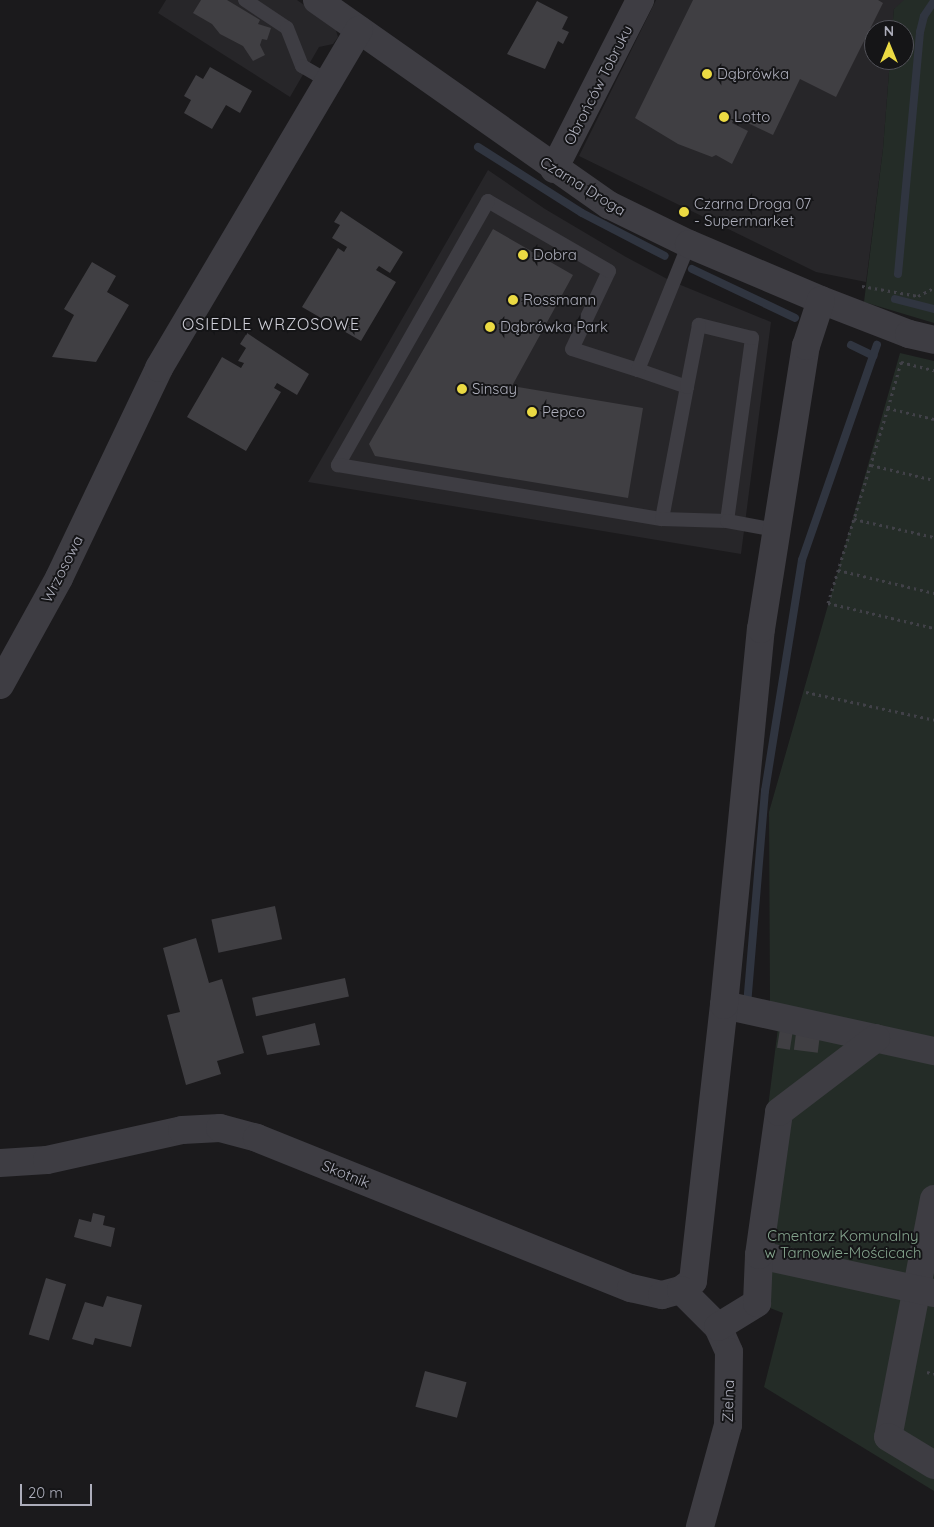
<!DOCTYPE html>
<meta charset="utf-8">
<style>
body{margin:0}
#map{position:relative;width:934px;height:1527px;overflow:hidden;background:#1b1a1c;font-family:Quicksand,sans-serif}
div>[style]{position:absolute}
.built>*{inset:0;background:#272629}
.green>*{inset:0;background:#242c27}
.stream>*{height:8px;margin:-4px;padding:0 4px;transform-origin:4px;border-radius:4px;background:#303540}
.building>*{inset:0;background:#403f43;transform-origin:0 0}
.path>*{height:3px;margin-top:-1.5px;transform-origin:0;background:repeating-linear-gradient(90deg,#414148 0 2.5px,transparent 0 6.5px)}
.lane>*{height:14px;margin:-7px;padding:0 7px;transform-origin:7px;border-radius:7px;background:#3e3d43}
.street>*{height:28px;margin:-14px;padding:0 14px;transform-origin:14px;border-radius:14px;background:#3e3d43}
.dots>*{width:14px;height:14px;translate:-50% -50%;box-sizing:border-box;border:2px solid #151517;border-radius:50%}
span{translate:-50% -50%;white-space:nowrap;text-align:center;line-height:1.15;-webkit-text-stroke:4px #151517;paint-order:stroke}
.poi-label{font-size:15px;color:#adaebb}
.left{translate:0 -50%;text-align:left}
.street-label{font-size:15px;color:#adaebb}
.park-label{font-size:15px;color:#85a58e}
.neighbourhood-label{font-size:16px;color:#ceced7;letter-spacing:1px}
.north{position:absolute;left:864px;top:20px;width:50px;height:50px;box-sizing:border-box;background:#151517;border:1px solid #525259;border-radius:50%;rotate:0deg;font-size:14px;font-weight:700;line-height:20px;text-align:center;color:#adaebb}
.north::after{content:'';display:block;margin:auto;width:18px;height:22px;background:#ebda43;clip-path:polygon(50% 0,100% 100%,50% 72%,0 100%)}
.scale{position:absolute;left:20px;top:1484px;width:72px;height:22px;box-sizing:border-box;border:2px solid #adaebb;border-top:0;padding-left:6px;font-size:15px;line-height:18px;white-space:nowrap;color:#adaebb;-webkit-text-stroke:4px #151517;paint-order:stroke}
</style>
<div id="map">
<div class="built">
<i style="clip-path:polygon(166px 0,297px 0,335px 27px,338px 37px,333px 44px,319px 47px,290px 97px,158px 13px)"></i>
<i style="clip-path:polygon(656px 0,912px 0,894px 9px,892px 30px,874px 30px,874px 60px,890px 60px,883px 149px,866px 282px,816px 272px,579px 156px)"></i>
<i style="clip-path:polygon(488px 170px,545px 209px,626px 257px,671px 281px,771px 322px,741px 554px,308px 482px)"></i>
</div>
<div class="green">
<i style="clip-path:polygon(904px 0,934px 0,934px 323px,864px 302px,883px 149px,890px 60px,904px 60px,904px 30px,892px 30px,894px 9px)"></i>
<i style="clip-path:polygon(900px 353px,934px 361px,934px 1491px,764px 1387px,783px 1313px,744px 1298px,781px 1004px,770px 1002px,769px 812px)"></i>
</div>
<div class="stream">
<i style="left:478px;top:147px;width:123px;rotate:32.4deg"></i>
<i style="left:582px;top:213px;width:93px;rotate:27.4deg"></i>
<i style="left:692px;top:269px;width:114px;rotate:25.4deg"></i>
<i style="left:898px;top:274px;width:243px;rotate:-84.8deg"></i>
<i style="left:920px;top:32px;width:16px;rotate:-76deg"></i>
<i style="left:924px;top:16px;width:18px;rotate:-56deg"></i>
<i style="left:895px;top:299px;width:40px;rotate:14.4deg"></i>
<i style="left:851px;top:345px;width:25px;rotate:26deg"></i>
<i style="left:747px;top:1005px;width:215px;rotate:-85.2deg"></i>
<i style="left:765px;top:791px;width:234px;rotate:-80.9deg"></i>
<i style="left:802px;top:560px;width:228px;rotate:-70.8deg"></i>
</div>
<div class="building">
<i style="clip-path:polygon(201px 0,227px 0,260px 20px,258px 24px,271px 28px,267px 40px,262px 39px,260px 45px,265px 55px,253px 61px,243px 46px,220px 34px,212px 24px,193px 13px)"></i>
<i style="clip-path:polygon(693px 0,878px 0,883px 3px,836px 97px,800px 79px,773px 135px,735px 117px,732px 123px,748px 131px,732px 164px,716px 155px,712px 157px,678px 144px,635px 118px)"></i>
<i style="clip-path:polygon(537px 1px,568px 17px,562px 29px,569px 32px,563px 44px,558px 41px,545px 69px,507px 54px)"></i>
<i style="clip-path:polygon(210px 67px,252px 91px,240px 113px,226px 105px,212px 129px,184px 113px,191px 100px,184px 96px,196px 75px,203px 79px)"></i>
<i style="clip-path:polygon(341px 211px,403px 252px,390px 273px,379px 266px,376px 270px,396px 282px,361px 341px,302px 307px,338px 248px,344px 252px,347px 247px,332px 238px,340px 225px,334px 222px)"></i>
<i style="clip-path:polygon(493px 229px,573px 275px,512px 386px,643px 408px,628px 498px,375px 456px,369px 444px)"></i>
<i style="clip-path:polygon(92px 262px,116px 276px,107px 292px,129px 305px,96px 362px,52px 357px,74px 315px,64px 309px)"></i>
<i style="clip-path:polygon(247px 333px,309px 374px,297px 395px,277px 383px,274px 388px,281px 392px,246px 451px,187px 417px,222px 357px,241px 368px,244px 363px,238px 361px,246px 348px,240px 344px)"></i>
<i style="left:275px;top:906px;width:34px;height:65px;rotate:78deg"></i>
<i style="clip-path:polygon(196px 938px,209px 983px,222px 979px,244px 1053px,217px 1061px,221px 1074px,186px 1085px,167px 1015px,180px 1012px,163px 948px)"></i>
<i style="left:345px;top:978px;width:19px;height:95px;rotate:78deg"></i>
<i style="clip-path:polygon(315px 1023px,320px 1045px,267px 1055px,262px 1036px)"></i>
<i style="left:780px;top:1029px;width:13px;height:19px;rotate:9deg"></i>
<i style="left:796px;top:1033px;width:24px;height:17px;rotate:7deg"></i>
<i style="clip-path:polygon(93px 1213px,105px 1216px,103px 1225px,115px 1228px,111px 1247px,74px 1237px,79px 1219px,91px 1222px)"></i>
<i style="left:46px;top:1278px;width:21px;height:59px;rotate:17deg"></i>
<i style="clip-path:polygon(107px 1296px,142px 1305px,131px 1347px,95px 1338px,93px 1345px,72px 1339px,85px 1302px,103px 1307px)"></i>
<i style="left:425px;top:1371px;width:43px;height:37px;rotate:15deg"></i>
</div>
<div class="path">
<i style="left:862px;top:286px;width:57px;rotate:10.1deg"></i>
<i style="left:918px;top:296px;width:18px;rotate:-27deg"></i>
<i style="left:888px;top:408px;width:48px;rotate:-74.2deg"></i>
<i style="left:901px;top:362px;width:34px;rotate:14deg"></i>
<i style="left:934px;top:419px;width:47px;rotate:-166.6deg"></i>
<i style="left:888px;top:408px;width:204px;rotate:107.1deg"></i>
<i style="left:828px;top:603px;width:109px;rotate:13.3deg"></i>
<i style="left:871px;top:465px;width:65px;rotate:13.4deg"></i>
<i style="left:854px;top:519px;width:82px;rotate:12.7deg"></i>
<i style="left:838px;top:570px;width:99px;rotate:13.5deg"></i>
<i style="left:806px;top:692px;width:131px;rotate:12.3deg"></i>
<i style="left:927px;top:1372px;width:7px;rotate:16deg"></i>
</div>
<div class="lane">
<i style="left:245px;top:0;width:50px;rotate:33.7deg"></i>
<i style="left:287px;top:28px;width:41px;rotate:68.5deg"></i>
<i style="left:302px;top:66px;width:30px;rotate:30deg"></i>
<i style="left:638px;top:370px;width:69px;rotate:-162.3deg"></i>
<i style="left:572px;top:349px;width:86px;rotate:-64.6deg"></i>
<i style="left:609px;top:271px;width:140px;rotate:-150deg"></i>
<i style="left:488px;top:201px;width:304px;rotate:119.6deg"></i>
<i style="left:338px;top:465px;width:328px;rotate:9.5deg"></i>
<i style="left:662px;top:519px;width:134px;rotate:-79.3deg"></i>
<i style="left:687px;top:387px;width:52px;rotate:-160.9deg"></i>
<i style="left:638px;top:370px;width:136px;rotate:-68deg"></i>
<i style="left:662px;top:519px;width:65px;rotate:1.8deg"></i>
<i style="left:727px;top:521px;width:185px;rotate:-82.2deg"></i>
<i style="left:752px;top:338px;width:55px;rotate:-166.2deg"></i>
<i style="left:699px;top:325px;width:63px;rotate:101deg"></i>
<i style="left:727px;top:521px;width:50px;rotate:10.4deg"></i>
</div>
<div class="street">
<i style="left:317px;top:0;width:357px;rotate:35.1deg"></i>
<i style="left:609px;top:205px;width:89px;rotate:26deg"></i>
<i style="left:689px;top:244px;width:143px;rotate:23deg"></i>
<i style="left:821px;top:300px;width:94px;rotate:21.1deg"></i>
<i style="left:909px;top:334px;width:26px;rotate:13deg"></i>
<i style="left:554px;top:169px;width:190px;rotate:-63deg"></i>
<i style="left:0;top:685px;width:122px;rotate:-61.1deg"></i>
<i style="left:59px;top:578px;width:233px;rotate:-64.5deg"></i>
<i style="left:159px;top:368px;width:393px;rotate:-59.4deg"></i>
<i style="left:724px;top:1005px;width:215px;rotate:12.4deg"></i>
<i style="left:0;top:1163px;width:47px;rotate:-3.7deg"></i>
<i style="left:47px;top:1160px;width:138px;rotate:-12.5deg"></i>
<i style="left:182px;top:1130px;width:38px;rotate:-3deg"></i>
<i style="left:220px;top:1128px;width:38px;rotate:15deg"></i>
<i style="left:257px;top:1138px;width:403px;rotate:21.9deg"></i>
<i style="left:631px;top:1288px;width:32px;rotate:13deg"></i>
<i style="left:662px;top:1295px;width:20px;rotate:-15deg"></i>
<i style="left:681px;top:1290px;width:15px;rotate:-37deg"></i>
<i style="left:693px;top:1281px;width:278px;rotate:-83.6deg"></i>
<i style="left:724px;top:1005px;width:378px;rotate:-84.4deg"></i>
<i style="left:761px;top:629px;width:287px;rotate:-81deg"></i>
<i style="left:806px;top:346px;width:48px;rotate:-71.9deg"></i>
<i style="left:934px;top:1199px;width:242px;rotate:100.9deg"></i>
<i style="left:888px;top:1437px;width:54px;rotate:31.3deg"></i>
<i style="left:759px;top:1255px;width:178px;rotate:12.3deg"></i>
<i style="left:681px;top:1290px;width:52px;rotate:45deg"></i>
<i style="left:718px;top:1327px;width:27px;rotate:66deg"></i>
<i style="left:729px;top:1352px;width:73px;rotate:90.8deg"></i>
<i style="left:728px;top:1425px;width:106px;rotate:105.4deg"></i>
<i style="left:718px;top:1327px;width:46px;rotate:-31.6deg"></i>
<i style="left:757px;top:1303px;width:48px;rotate:-87.6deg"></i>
<i style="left:759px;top:1255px;width:144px;rotate:-82deg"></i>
<i style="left:779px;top:1112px;width:122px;rotate:-37.3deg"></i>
</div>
<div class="dots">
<i style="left:707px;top:74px;background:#ebda43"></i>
<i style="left:724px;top:117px;background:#ebda43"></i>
<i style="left:684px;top:212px;background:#ebda43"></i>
<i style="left:523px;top:255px;background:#ebda43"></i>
<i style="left:513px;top:300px;background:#ebda43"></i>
<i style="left:490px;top:327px;background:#ebda43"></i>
<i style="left:462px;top:389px;background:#ebda43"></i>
<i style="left:532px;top:412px;background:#ebda43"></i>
</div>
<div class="poi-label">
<span class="left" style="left:717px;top:74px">Dąbrówka</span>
<span class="left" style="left:734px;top:117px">Lotto</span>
<span class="left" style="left:694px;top:212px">Czarna Droga 07<br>- Supermarket</span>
<span class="left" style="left:533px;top:255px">Dobra</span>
<span class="left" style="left:523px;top:300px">Rossmann</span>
<span class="left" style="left:500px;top:327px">Dąbrówka Park</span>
<span class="left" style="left:472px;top:389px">Sinsay</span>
<span class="left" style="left:542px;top:412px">Pepco</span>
</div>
<div class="street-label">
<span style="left:598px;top:85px;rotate:-63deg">Obrońców Tobruku</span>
<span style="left:583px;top:186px;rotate:32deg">Czarna Droga</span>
<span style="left:62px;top:569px;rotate:-63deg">Wrzosowa</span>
<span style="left:346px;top:1174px;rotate:22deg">Skotnik</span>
<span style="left:728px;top:1401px;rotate:-88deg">Zielna</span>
</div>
<div class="park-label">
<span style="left:843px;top:1244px">Cmentarz Komunalny<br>w Tarnowie-Mościcach</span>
</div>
<div class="neighbourhood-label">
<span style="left:271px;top:324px">OSIEDLE WRZOSOWE</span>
</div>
<div class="north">N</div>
<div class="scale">20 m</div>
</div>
